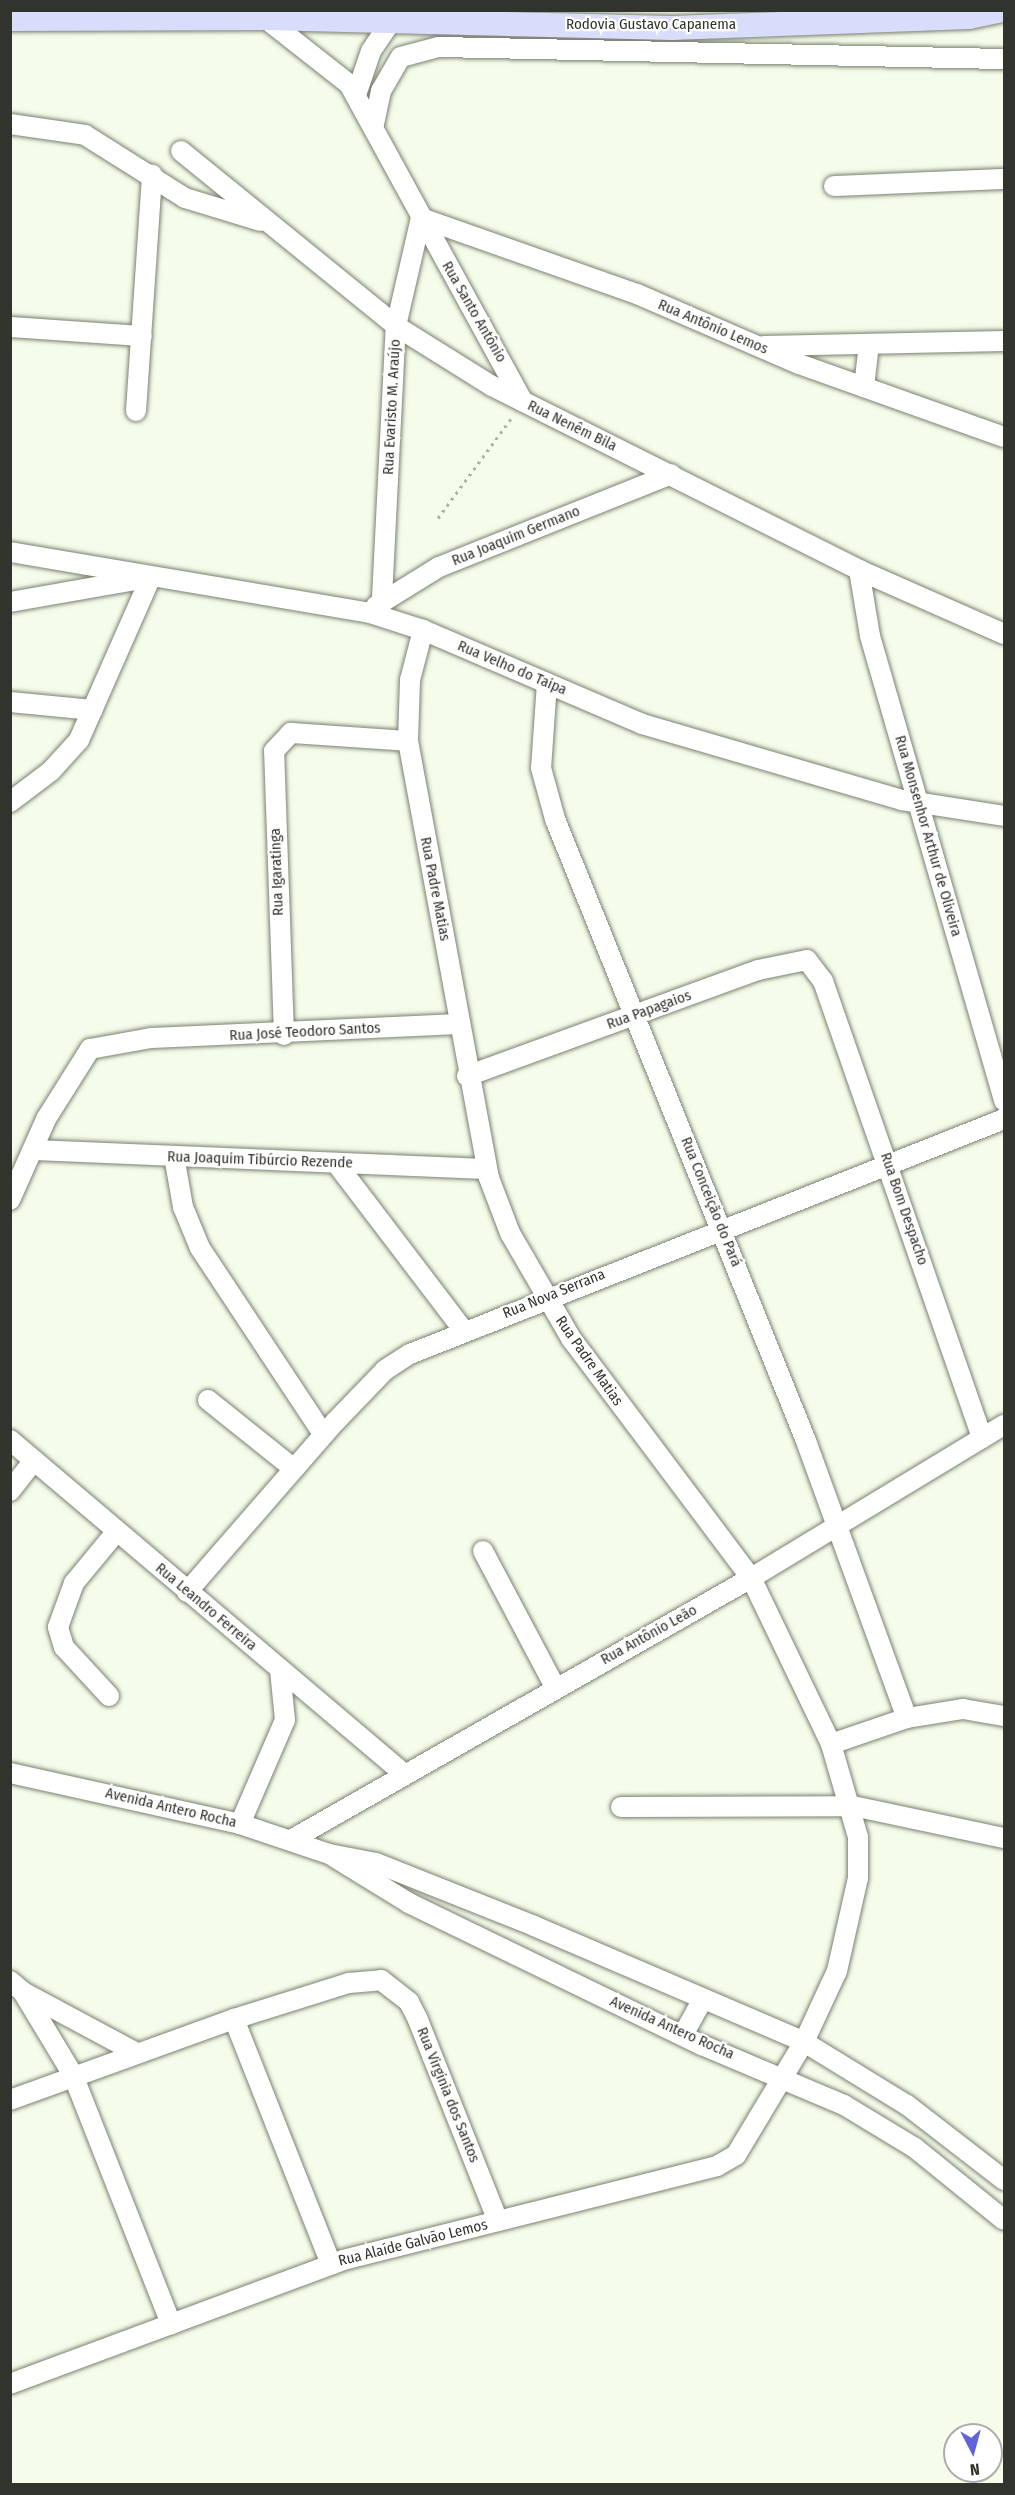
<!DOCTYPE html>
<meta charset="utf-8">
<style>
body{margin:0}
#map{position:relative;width:1015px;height:2495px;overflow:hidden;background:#f5fcea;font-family:"Fira Sans Condensed",sans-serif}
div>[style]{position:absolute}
.path>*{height:3px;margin-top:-1.5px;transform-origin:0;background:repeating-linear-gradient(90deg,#abb1a3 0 3px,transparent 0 7.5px)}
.roads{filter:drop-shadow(0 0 2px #7b8171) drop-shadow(0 0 2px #7b8171)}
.minor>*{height:20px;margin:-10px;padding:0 10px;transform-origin:10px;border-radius:10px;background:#fff}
.major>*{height:24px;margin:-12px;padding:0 12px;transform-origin:12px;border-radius:12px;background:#d9ddfb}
span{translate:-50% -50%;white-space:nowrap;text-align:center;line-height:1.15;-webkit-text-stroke:4.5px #fff;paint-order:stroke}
.street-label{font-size:15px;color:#31342d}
.frame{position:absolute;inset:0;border:12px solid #31342d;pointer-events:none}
.north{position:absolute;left:943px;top:2423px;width:60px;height:60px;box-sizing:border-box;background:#fff;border:2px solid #adaeab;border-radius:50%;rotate:174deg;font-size:16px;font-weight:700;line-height:24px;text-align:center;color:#31342d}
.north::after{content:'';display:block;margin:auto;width:21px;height:27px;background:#6063db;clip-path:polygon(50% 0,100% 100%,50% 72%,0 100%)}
</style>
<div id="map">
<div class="path">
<i style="left:438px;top:518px;width:127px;rotate:-53.7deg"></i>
</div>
<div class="roads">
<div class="minor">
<i style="left:265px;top:18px;width:107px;rotate:38.2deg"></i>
<i style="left:349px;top:84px;width:362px;rotate:61.3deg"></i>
<i style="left:356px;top:95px;width:46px;rotate:-71.2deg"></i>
<i style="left:371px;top:51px;width:37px;rotate:-56deg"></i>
<i style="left:10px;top:124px;width:76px;rotate:8.3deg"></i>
<i style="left:85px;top:135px;width:118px;rotate:32.2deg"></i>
<i style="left:185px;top:198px;width:78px;rotate:17deg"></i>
<i style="left:374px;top:124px;width:34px;rotate:-78deg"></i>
<i style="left:381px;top:91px;width:39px;rotate:-60deg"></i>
<i style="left:401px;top:57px;width:39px;rotate:-15deg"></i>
<i style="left:439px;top:47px;width:565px;rotate:1.22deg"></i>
<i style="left:181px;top:151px;width:277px;rotate:39.1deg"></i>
<i style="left:396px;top:326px;width:113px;rotate:32deg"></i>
<i style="left:492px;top:386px;width:411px;rotate:26.6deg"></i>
<i style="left:859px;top:570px;width:158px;rotate:23.8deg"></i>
<i style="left:834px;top:186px;width:170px;rotate:-2.4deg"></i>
<i style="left:10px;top:327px;width:132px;rotate:3.9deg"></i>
<i style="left:764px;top:346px;width:240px;rotate:-1.2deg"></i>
<i style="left:864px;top:387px;width:43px;rotate:-83.4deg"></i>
<i style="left:136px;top:411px;width:237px;rotate:-86.1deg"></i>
<i style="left:10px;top:552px;width:365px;rotate:9.6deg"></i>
<i style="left:370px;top:613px;width:56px;rotate:17.8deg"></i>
<i style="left:423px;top:630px;width:238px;rotate:23.2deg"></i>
<i style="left:642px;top:724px;width:271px;rotate:16.3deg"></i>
<i style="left:902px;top:800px;width:103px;rotate:8.9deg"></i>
<i style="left:859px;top:570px;width:67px;rotate:80.5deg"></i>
<i style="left:870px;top:636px;width:484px;rotate:73.9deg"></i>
<i style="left:382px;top:598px;width:272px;rotate:-87.1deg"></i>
<i style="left:396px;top:326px;width:111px;rotate:-77deg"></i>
<i style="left:421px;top:218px;width:229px;rotate:19.4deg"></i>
<i style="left:637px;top:294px;width:176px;rotate:23.4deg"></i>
<i style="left:799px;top:364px;width:218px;rotate:19.6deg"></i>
<i style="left:10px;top:602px;width:138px;rotate:-10deg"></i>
<i style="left:376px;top:606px;width:74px;rotate:-31.8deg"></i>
<i style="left:439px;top:567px;width:250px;rotate:-21.8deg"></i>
<i style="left:547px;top:683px;width:85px;rotate:94deg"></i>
<i style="left:541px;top:768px;width:53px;rotate:74.6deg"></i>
<i style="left:555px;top:819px;width:671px;rotate:68.02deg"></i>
<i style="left:806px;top:1441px;width:295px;rotate:70deg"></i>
<i style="left:10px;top:702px;width:83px;rotate:5.5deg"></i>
<i style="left:10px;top:802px;width:51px;rotate:-37.1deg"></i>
<i style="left:51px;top:771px;width:42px;rotate:-47.9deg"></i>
<i style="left:79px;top:740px;width:178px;rotate:-66.2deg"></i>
<i style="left:284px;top:1035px;width:284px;rotate:-92deg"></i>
<i style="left:274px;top:751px;width:25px;rotate:-47deg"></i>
<i style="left:291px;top:733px;width:117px;rotate:3.9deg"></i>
<i style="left:467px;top:1076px;width:310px;rotate:-20deg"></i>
<i style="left:758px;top:970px;width:50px;rotate:-11.5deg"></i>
<i style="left:807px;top:960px;width:26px;rotate:53deg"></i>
<i style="left:823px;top:981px;width:484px;rotate:70.8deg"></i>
<i style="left:33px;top:1150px;width:454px;rotate:2.4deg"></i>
<i style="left:174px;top:1156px;width:52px;rotate:80deg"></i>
<i style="left:183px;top:1207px;width:44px;rotate:67.5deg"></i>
<i style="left:200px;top:1248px;width:224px;rotate:56.5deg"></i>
<i style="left:336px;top:1163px;width:210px;rotate:52.7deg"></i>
<i style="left:10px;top:1200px;width:89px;rotate:-66deg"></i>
<i style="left:46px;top:1119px;width:83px;rotate:-57.8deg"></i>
<i style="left:90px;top:1049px;width:62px;rotate:-10.2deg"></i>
<i style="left:151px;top:1038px;width:309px;rotate:-2.6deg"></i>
<i style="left:208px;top:1400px;width:110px;rotate:38.7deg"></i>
<i style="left:10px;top:1440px;width:515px;rotate:40.28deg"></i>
<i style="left:10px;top:1491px;width:39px;rotate:-52deg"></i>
<i style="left:483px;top:1551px;width:154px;rotate:62.1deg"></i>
<i style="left:187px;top:1592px;width:225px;rotate:-49deg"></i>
<i style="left:335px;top:1422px;width:72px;rotate:-46.1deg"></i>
<i style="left:385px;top:1370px;width:30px;rotate:-33deg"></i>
<i style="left:410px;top:1354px;width:639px;rotate:-21.58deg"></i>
<i style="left:109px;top:1696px;width:67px;rotate:-132.6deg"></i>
<i style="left:64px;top:1647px;width:21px;rotate:-107deg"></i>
<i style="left:58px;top:1627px;width:47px;rotate:-70deg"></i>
<i style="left:74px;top:1583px;width:67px;rotate:-50.4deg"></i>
<i style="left:831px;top:1744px;width:80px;rotate:-18.9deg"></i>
<i style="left:907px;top:1718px;width:57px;rotate:-9.1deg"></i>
<i style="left:963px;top:1709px;width:42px;rotate:9.7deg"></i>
<i style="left:10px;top:1773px;width:236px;rotate:12.5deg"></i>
<i style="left:240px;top:1824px;width:94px;rotate:18.6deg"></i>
<i style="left:329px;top:1854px;width:48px;rotate:10.8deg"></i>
<i style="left:376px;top:1863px;width:170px;rotate:21.7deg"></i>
<i style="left:534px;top:1926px;width:294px;rotate:23.2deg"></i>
<i style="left:804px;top:2042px;width:121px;rotate:31.5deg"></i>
<i style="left:907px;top:2105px;width:123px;rotate:37.7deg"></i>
<i style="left:621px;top:1807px;width:232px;rotate:-0.2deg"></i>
<i style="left:853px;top:1806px;width:154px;rotate:12deg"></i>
<i style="left:240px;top:1824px;width:113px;rotate:-66.6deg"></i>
<i style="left:285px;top:1720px;width:50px;rotate:-95.7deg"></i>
<i style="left:291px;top:1840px;width:529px;rotate:-29.66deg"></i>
<i style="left:751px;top:1578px;width:296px;rotate:-31.2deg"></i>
<i style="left:334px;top:1857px;width:88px;rotate:31.5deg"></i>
<i style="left:409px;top:1903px;width:326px;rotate:25.9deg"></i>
<i style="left:702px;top:2045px;width:154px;rotate:22.9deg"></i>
<i style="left:844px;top:2105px;width:83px;rotate:31.2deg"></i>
<i style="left:915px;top:2148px;width:114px;rotate:39deg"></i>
<i style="left:10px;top:1981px;width:17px;rotate:40deg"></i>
<i style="left:23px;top:1992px;width:97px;rotate:58.9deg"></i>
<i style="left:73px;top:2075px;width:268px;rotate:68.5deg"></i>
<i style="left:23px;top:1992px;width:127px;rotate:28.2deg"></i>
<i style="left:234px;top:2019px;width:264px;rotate:68.4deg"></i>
<i style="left:683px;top:2035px;width:39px;rotate:-61deg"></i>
<i style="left:10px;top:2100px;width:238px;rotate:-19.9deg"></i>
<i style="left:234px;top:2019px;width:121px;rotate:-17.4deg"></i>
<i style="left:349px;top:1983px;width:32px;rotate:-5deg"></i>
<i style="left:381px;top:1980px;width:36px;rotate:38deg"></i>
<i style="left:409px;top:2002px;width:20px;rotate:63deg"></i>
<i style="left:418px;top:2020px;width:216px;rotate:68.3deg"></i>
<i style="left:10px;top:2384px;width:355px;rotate:-20.4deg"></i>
<i style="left:343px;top:2260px;width:386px;rotate:-14.1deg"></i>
<i style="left:717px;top:2166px;width:22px;rotate:-30deg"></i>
<i style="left:736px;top:2155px;width:132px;rotate:-59deg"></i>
<i style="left:804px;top:2042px;width:78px;rotate:-65.1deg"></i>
<i style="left:837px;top:1971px;width:95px;rotate:-77.3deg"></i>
<i style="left:858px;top:1878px;width:41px;rotate:-90deg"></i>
<i style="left:858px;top:1837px;width:97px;rotate:-106.2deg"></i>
<i style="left:831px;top:1744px;width:184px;rotate:-115.7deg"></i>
<i style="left:751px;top:1578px;width:298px;rotate:-126.9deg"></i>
<i style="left:572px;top:1340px;width:124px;rotate:-120.1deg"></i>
<i style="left:510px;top:1233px;width:59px;rotate:-110.9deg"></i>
<i style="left:489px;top:1178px;width:444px;rotate:-100.5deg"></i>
<i style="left:408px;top:741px;width:61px;rotate:-88.1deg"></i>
<i style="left:410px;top:680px;width:52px;rotate:-75.4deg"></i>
</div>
<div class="major">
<i style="left:10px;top:19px;width:255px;rotate:-0.2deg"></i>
<i style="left:265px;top:18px;width:407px;rotate:1.4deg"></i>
<i style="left:672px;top:28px;width:297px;rotate:-2.1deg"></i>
<i style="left:969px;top:17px;width:34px;rotate:-12deg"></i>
</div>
</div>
<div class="street-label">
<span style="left:651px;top:25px">Rodovia Gustavo Capanema</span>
<span style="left:474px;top:312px;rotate:60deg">Rua Santo Antônio</span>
<span style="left:713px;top:327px;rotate:23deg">Rua Antônio Lemos</span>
<span style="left:392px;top:407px;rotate:-87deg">Rua Evaristo M. Araújo</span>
<span style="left:572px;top:426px;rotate:26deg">Rua Nenêm Bila</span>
<span style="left:516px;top:536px;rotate:-22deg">Rua Joaquim Germano</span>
<span style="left:512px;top:668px;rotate:23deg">Rua Velho do Taipa</span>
<span style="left:928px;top:836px;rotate:74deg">Rua Monsenhor Arthur de Oliveira</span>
<span style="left:277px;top:872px;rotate:-92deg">Rua Igaratinga</span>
<span style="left:435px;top:889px;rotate:79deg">Rua Padre Matias</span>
<span style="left:649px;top:1010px;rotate:-20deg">Rua Papagaios</span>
<span style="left:305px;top:1032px;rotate:-3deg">Rua José Teodoro Santos</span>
<span style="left:260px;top:1160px;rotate:2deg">Rua Joaquim Tibúrcio Rezende</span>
<span style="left:711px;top:1202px;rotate:68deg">Rua Conceição do Pará</span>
<span style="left:904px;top:1209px;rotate:71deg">Rua Bom Despacho</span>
<span style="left:554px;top:1294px;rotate:-22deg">Rua Nova Serrana</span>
<span style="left:589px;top:1361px;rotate:55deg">Rua Padre Matias</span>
<span style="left:206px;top:1607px;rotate:40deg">Rua Leandro Ferreira</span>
<span style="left:649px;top:1635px;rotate:-29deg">Rua Antônio Leão</span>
<span style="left:171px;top:1808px;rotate:13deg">Avenida Antero Rocha</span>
<span style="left:672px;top:2028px;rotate:24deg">Avenida Antero Rocha</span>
<span style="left:448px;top:2095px;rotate:68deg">Rua Virginia dos Santos</span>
<span style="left:413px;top:2243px;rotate:-14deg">Rua Alaíde Galvão Lemos</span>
</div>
<div class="frame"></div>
<div class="north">N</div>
</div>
